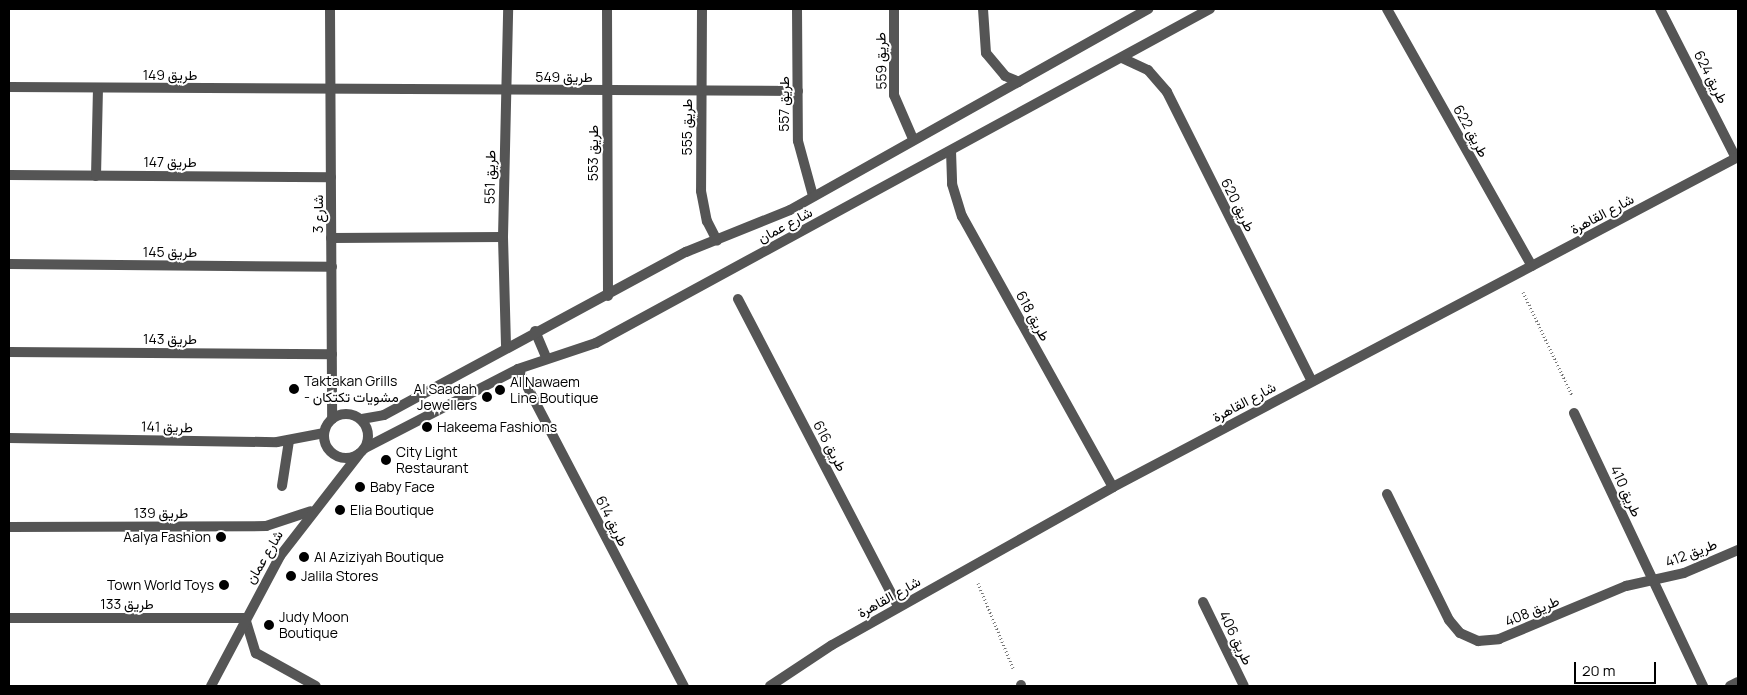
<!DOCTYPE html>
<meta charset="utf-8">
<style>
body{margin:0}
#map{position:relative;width:1747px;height:695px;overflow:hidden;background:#fff;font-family:Manrope,Vazirmatn,sans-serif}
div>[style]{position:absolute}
.path>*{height:3px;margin-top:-1.5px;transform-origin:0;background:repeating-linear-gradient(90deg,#777 0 1px,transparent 0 3.5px)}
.service>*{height:10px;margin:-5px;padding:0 5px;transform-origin:5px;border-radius:5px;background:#555}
.minor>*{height:10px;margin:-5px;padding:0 5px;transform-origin:5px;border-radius:5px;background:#555}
.tertiary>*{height:10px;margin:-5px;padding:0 5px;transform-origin:5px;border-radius:5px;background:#555}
.tertiary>.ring{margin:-5px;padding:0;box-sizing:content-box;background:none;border:10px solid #555;border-radius:50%}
.dots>*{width:14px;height:14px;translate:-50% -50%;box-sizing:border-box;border:2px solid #fff;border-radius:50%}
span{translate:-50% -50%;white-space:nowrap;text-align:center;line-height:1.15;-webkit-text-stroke:4px #fff;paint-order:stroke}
.street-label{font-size:14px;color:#000}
.poi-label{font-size:14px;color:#000}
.left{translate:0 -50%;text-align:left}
.right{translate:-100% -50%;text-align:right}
.frame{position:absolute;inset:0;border:10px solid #000;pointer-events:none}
.scale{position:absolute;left:1574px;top:662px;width:82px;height:22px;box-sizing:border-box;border:2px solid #000;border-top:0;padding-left:6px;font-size:15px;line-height:18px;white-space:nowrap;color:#000;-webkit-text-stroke:4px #fff;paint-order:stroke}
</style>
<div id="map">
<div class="path">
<i style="left:1523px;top:292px;width:114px;rotate:64.6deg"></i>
<i style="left:978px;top:583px;width:92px;rotate:67.6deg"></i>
</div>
<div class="service">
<i style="left:282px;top:486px;width:46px;rotate:-81.2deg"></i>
</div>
<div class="minor">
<i style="left:607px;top:9px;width:287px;rotate:89.8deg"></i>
<i style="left:702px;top:9px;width:182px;rotate:90.3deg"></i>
<i style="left:701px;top:191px;width:31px;rotate:79deg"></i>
<i style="left:707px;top:221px;width:22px;rotate:63deg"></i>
<i style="left:797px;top:9px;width:132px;rotate:89.6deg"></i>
<i style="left:798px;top:141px;width:57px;rotate:74.7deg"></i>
<i style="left:894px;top:9px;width:86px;rotate:90deg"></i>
<i style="left:894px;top:95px;width:48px;rotate:66.6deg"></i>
<i style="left:983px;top:9px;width:44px;rotate:86.1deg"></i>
<i style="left:986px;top:53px;width:30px;rotate:50deg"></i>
<i style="left:1005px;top:76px;width:15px;rotate:23deg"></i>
<i style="left:1387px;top:9px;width:295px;rotate:60.6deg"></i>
<i style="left:1660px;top:9px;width:167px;rotate:63deg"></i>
<i style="left:1122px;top:58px;width:29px;rotate:25deg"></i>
<i style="left:1148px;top:70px;width:29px;rotate:49deg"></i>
<i style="left:1167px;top:92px;width:323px;rotate:63.4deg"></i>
<i style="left:9px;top:87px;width:789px;rotate:0.29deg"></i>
<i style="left:951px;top:151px;width:33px;rotate:88deg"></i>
<i style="left:952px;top:184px;width:34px;rotate:73deg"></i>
<i style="left:962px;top:216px;width:310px;rotate:60.9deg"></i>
<i style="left:9px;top:175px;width:322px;rotate:0.4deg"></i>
<i style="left:96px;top:176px;width:88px;rotate:-88.7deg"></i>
<i style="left:331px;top:238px;width:172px;rotate:-0.3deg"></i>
<i style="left:9px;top:264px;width:323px;rotate:0.5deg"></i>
<i style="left:738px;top:299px;width:347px;rotate:62.5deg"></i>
<i style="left:506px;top:345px;width:108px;rotate:-91.6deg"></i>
<i style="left:503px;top:237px;width:228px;rotate:-88.7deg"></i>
<i style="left:9px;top:352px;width:323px;rotate:0.4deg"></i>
<i style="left:518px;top:369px;width:358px;rotate:62.4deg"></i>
<i style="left:1574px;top:413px;width:302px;rotate:64.7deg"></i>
<i style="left:9px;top:438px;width:268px;rotate:0.9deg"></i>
<i style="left:277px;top:442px;width:48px;rotate:-10.8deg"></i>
<i style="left:1387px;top:494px;width:140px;rotate:63.8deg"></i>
<i style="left:1449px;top:620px;width:17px;rotate:50deg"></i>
<i style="left:1460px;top:633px;width:20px;rotate:24deg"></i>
<i style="left:1478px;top:641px;width:21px;rotate:-5deg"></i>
<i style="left:1499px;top:639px;width:138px;rotate:-22.7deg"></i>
<i style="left:1626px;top:586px;width:59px;rotate:-12.6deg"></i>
<i style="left:1684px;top:573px;width:59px;rotate:-23.1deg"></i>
<i style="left:9px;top:527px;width:257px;rotate:-0.2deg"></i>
<i style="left:266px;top:526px;width:47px;rotate:-18.4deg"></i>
<i style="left:1203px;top:602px;width:93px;rotate:64deg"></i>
<i style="left:9px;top:618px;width:236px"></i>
<i style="left:245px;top:618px;width:37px;rotate:73deg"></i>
<i style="left:256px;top:653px;width:68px;rotate:28.8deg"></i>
<i style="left:1021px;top:685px;width:1px;rotate:90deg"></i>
<i style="left:1730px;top:686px;width:9px;rotate:-27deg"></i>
</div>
<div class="tertiary">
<i style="left:330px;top:9px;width:410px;rotate:89.7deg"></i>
<i style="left:535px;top:331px;width:30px;rotate:67deg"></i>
<i class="ring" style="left:324px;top:414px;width:34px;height:34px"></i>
<i style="left:362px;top:419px;width:22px;rotate:-10deg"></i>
<i style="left:384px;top:415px;width:343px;rotate:-28.4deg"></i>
<i style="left:686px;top:252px;width:112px;rotate:-22deg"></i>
<i style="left:790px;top:210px;width:411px;rotate:-29.3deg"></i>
<i style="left:365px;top:448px;width:172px;rotate:-27.3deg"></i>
<i style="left:518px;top:369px;width:82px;rotate:-18.4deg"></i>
<i style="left:596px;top:343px;width:699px;rotate:-28.55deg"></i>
<i style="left:211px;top:686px;width:147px;rotate:-62deg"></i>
<i style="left:280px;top:556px;width:129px;rotate:-52.2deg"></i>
<i style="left:770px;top:686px;width:74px;rotate:-33.5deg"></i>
<i style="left:832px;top:645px;width:322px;rotate:-29.3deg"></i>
<i style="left:1113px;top:487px;width:707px;rotate:-27.83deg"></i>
</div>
<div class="dots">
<i style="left:294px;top:389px;background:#000"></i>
<i style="left:500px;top:390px;background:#000"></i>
<i style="left:487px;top:397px;background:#000"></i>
<i style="left:427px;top:427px;background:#000"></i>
<i style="left:386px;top:460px;background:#000"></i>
<i style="left:360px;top:487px;background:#000"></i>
<i style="left:340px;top:510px;background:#000"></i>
<i style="left:221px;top:537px;background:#000"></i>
<i style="left:304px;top:557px;background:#000"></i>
<i style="left:291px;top:576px;background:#000"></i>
<i style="left:224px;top:585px;background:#000"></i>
<i style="left:269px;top:625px;background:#000"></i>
</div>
<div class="street-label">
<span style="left:881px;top:61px;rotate:-91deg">طريق 559</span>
<span style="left:170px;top:75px">طريق 149</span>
<span style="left:564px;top:77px">طريق 549</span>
<span style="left:1711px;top:77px;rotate:63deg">طريق 624</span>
<span style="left:784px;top:104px;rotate:-90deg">طريق 557</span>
<span style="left:687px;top:127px;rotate:-90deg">طريق 555</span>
<span style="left:1471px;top:131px;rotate:61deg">طريق 622</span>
<span style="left:593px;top:153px;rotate:-90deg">طريق 553</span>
<span style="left:170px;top:162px">طريق 147</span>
<span style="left:490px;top:177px;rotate:-89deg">طريق 551</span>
<span style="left:1238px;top:205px;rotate:63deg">طريق 620</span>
<span style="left:318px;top:214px;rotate:-90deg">شارع 3</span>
<span style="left:1602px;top:214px;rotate:-28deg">شارع القاهرة</span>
<span style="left:785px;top:225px;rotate:-28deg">شارع عمان</span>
<span style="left:170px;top:252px">طريق 145</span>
<span style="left:1033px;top:316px;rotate:61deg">طريق 618</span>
<span style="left:170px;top:339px">طريق 143</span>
<span style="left:1244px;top:402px;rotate:-28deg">شارع القاهرة</span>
<span style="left:167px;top:427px;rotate:1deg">طريق 141</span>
<span style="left:830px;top:446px;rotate:62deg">طريق 616</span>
<span style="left:1626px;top:491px;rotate:65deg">طريق 410</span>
<span style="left:161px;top:513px">طريق 139</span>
<span style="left:612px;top:521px;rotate:63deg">طريق 614</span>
<span style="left:1691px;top:553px;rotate:-21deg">طريق 412</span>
<span style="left:264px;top:557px;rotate:-59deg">شارع عمان</span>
<span style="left:889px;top:597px;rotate:-29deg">شارع القاهرة</span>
<span style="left:127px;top:604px">طريق 133</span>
<span style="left:1532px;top:611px;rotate:-23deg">طريق 408</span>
<span style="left:1236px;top:638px;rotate:64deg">طريق 406</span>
</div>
<div class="poi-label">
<span class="left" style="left:304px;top:389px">Taktakan Grills<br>- مشويات تكتكان</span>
<span class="left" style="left:510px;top:390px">Al Nawaem<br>Line Boutique</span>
<span class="right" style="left:477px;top:397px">Al Saadah<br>Jewellers</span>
<span class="left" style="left:437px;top:427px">Hakeema Fashions</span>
<span class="left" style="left:396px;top:460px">City Light<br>Restaurant</span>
<span class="left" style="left:370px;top:487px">Baby Face</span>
<span class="left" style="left:350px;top:510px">Elia Boutique</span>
<span class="right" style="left:211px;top:537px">Aalya Fashion</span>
<span class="left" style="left:314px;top:557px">Al Aziziyah Boutique</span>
<span class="left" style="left:301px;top:576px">Jalila Stores</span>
<span class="right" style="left:214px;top:585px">Town World Toys</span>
<span class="left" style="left:279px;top:625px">Judy Moon<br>Boutique</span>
</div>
<div class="frame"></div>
<div class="scale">20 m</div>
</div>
